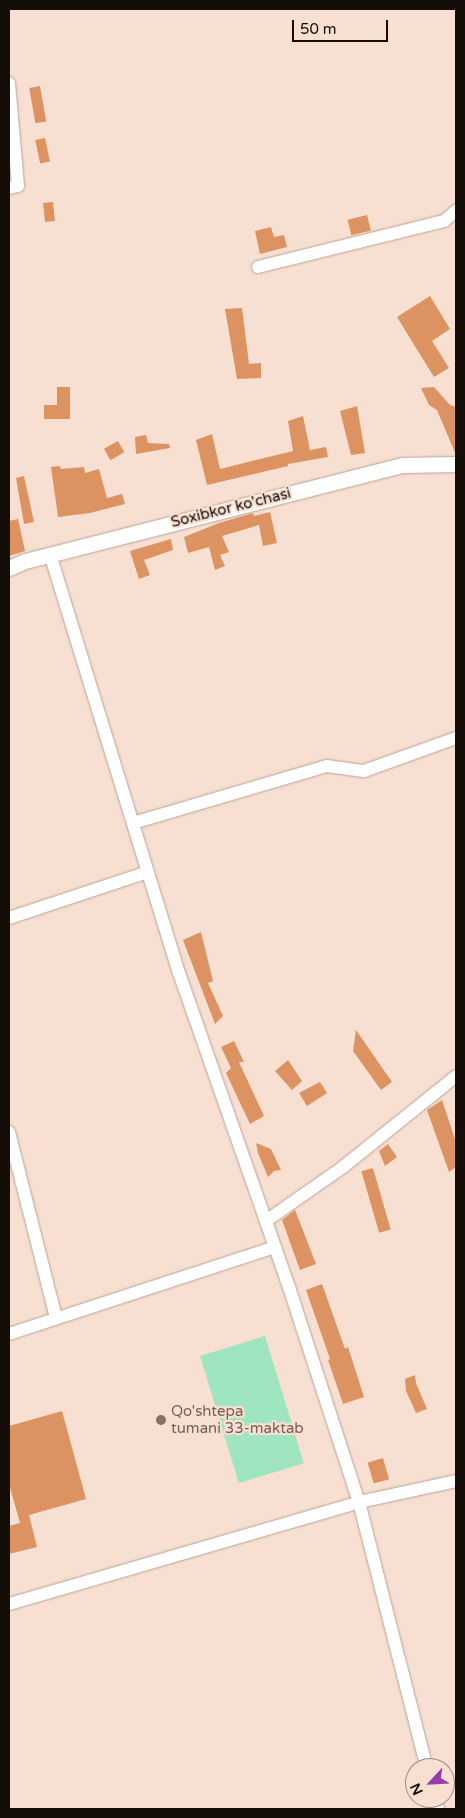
<!DOCTYPE html>
<style>
body{margin:0}
#map{position:relative;width:465px;height:1818px;overflow:hidden;background:#f7e0d1;font-family:"Varela Round",sans-serif}
div>[style]{position:absolute}
.green>*{inset:0;background:#9fe5bf;transform-origin:0 0}
.building>*{inset:0;background:#dd9361;transform-origin:0 0}
.roads{filter:drop-shadow(0 0 1px #baa497) drop-shadow(0 0 1px #baa497)}
.minor>*{height:12px;margin:-6px;padding:0 6px;transform-origin:6px;border-radius:6px;background:#fff}
.major>*{height:15px;margin:-7.5px;padding:0 7.5px;transform-origin:7.5px;border-radius:7.5px;background:#fff}
.dots>*{width:14px;height:14px;translate:-50% -50%;box-sizing:border-box;border:2px solid #f7e0d1;border-radius:50%}
span{translate:-50% -50%;white-space:nowrap;text-align:center;line-height:1.15;-webkit-text-stroke:4.5px #f7e0d1;paint-order:stroke}
.street-label{font-size:15px;color:#150d08}
.education-label{font-size:15px;color:#785e54}
.left{translate:0 -50%;text-align:left}
.frame{position:absolute;inset:0;border:10px solid #150d08;pointer-events:none}
.north{position:absolute;left:405px;top:1758px;width:50px;height:50px;box-sizing:border-box;background:#f7e0d1;border:1px solid #9d8c81;border-radius:50%;rotate:245deg;font-size:14px;font-weight:700;line-height:20px;text-align:center;color:#150d08}
.north::after{content:'';display:block;margin:auto;width:18px;height:22px;background:#923eac;clip-path:polygon(50% 0,100% 100%,50% 72%,0 100%)}
.scale{position:absolute;left:292px;top:20px;width:96px;height:22px;box-sizing:border-box;border:2px solid #150d08;border-top:0;padding-left:6px;font-size:15px;line-height:18px;white-space:nowrap;color:#150d08;-webkit-text-stroke:4px #f7e0d1;paint-order:stroke}
</style>
<div id="map">
<div class="green">
<i style="left:265px;top:1336px;width:133px;height:68px;rotate:73deg"></i>
</div>
<div class="building">
<i style="left:40px;top:86px;width:36px;height:11px;rotate:80deg"></i>
<i style="left:45px;top:138px;width:24px;height:10px;rotate:78deg"></i>
<i style="left:53px;top:202px;width:19px;height:10px;rotate:84deg"></i>
<i style="left:367px;top:215px;width:16px;height:20px;rotate:76deg"></i>
<i style="clip-path:polygon(271px 227px,274px 237px,284px 235px,287px 247px,260px 254px,255px 231px)"></i>
<i style="clip-path:polygon(430px 296px,450px 329px,432px 341px,449px 368px,434px 377px,397px 317px)"></i>
<i style="clip-path:polygon(242px 308px,249px 364px,261px 363px,261px 378px,237px 379px,225px 309px)"></i>
<i style="clip-path:polygon(57px 387px,70px 387px,70px 419px,44px 419px,44px 405px,57px 405px)"></i>
<i style="clip-path:polygon(434px 387px,450px 405px,456px 407px,456px 455px,437px 410px,429px 405px,421px 388px)"></i>
<i style="clip-path:polygon(357px 406px,365px 453px,351px 455px,340px 411px)"></i>
<i style="clip-path:polygon(303px 416px,310px 450px,326px 447px,328px 457px,288px 464px,288px 466px,207px 485px,196px 440px,212px 434px,220px 469px,293px 451px,288px 421px)"></i>
<i style="clip-path:polygon(146px 435px,148px 443px,169px 444px,170px 448px,136px 454px,135px 437px)"></i>
<i style="left:118px;top:441px;width:13px;height:16px;rotate:61deg"></i>
<i style="clip-path:polygon(60px 466px,61px 469px,84px 467px,85px 473px,99px 469px,107px 498px,122px 494px,125px 504px,90px 513px,58px 517px,51px 467px)"></i>
<i style="clip-path:polygon(24px 476px,34px 522px,24px 524px,16px 478px)"></i>
<i style="clip-path:polygon(270px 512px,277px 543px,263px 546px,259px 525px,222px 536px,229px 552px,220px 555px,225px 566px,215px 570px,209px 547px,188px 553px,184px 537px,219px 523px,253px 513px,254px 516px)"></i>
<i style="clip-path:polygon(18px 519px,25px 551px,9px 556px,9px 521px)"></i>
<i style="clip-path:polygon(171px 539px,173px 550px,144px 560px,150px 575px,139px 579px,130px 551px)"></i>
<i style="clip-path:polygon(201px 932px,213px 981px,208px 983px,223px 1016px,215px 1024px,183px 940px)"></i>
<i style="clip-path:polygon(356px 1030px,392px 1082px,381px 1090px,353px 1051px)"></i>
<i style="clip-path:polygon(234px 1041px,244px 1062px,239px 1062px,264px 1116px,250px 1124px,226px 1073px,231px 1068px,221px 1047px)"></i>
<i style="clip-path:polygon(288px 1060px,302px 1081px,292px 1090px,275px 1071px)"></i>
<i style="clip-path:polygon(320px 1082px,327px 1093px,307px 1106px,299px 1093px)"></i>
<i style="clip-path:polygon(442px 1100px,456px 1142px,456px 1167px,449px 1172px,427px 1110px)"></i>
<i style="clip-path:polygon(256px 1143px,271px 1149px,281px 1170px,274px 1171px,268px 1177px,258px 1153px)"></i>
<i style="clip-path:polygon(388px 1144px,397px 1157px,385px 1166px,379px 1151px)"></i>
<i style="left:373px;top:1168px;width:64px;height:12px;rotate:74deg"></i>
<i style="clip-path:polygon(295px 1210px,316px 1264px,300px 1270px,282px 1220px)"></i>
<i style="clip-path:polygon(322px 1284px,345px 1349px,348px 1347px,364px 1397px,343px 1404px,328px 1360px,330px 1359px,306px 1290px)"></i>
<i style="clip-path:polygon(415px 1375px,416px 1383px,427px 1409px,416px 1413px,406px 1391px,405px 1379px)"></i>
<i style="clip-path:polygon(62px 1411px,86px 1499px,29px 1515px,37px 1547px,9px 1554px,9px 1526px,20px 1523px,9px 1484px,9px 1426px)"></i>
<i style="left:383px;top:1458px;width:22px;height:16px;rotate:74deg"></i>
</div>
<div class="roads">
<div class="minor">
<i style="left:9px;top:83px;width:103px;rotate:85deg"></i>
<i style="left:18px;top:186px;width:9px;rotate:167deg"></i>
<i style="left:258px;top:267px;width:192px;rotate:-13.9deg"></i>
<i style="left:444px;top:221px;width:16px;rotate:-40deg"></i>
<i style="left:50px;top:554px;width:438px;rotate:72.9deg"></i>
<i style="left:179px;top:973px;width:333px;rotate:70.7deg"></i>
<i style="left:289px;top:1287px;width:226px;rotate:72deg"></i>
<i style="left:359px;top:1502px;width:275px;rotate:75.7deg"></i>
<i style="left:133px;top:823px;width:202px;rotate:-16.4deg"></i>
<i style="left:327px;top:766px;width:37px;rotate:8deg"></i>
<i style="left:364px;top:771px;width:98px;rotate:-19.7deg"></i>
<i style="left:9px;top:918px;width:146px;rotate:-18.3deg"></i>
<i style="left:9px;top:1132px;width:192px;rotate:75.8deg"></i>
<i style="left:266px;top:1221px;width:94px;rotate:-35deg"></i>
<i style="left:343px;top:1167px;width:145px;rotate:-38.8deg"></i>
<i style="left:9px;top:1334px;width:280px;rotate:-18.1deg"></i>
<i style="left:9px;top:1604px;width:365px;rotate:-16.2deg"></i>
<i style="left:359px;top:1502px;width:99px;rotate:-12.2deg"></i>
<i style="left:435px;top:1798px;width:11px;rotate:75deg"></i>
</div>
<div class="major">
<i style="left:9px;top:568px;width:17px;rotate:-24deg"></i>
<i style="left:25px;top:561px;width:390px;rotate:-14.3deg"></i>
<i style="left:403px;top:465px;width:53px;rotate:-1.1deg"></i>
</div>
</div>
<div class="dots">
<i style="left:161px;top:1420px;background:#8d6e63"></i>
</div>
<div class="street-label">
<span style="left:231px;top:508px;rotate:-14deg">Soxibkor ko'chasi</span>
</div>
<div class="education-label">
<span class="left" style="left:171px;top:1420px">Qo'shtepa<br>tumani 33-maktab</span>
</div>
<div class="frame"></div>
<div class="north">N</div>
<div class="scale">50 m</div>
</div>
